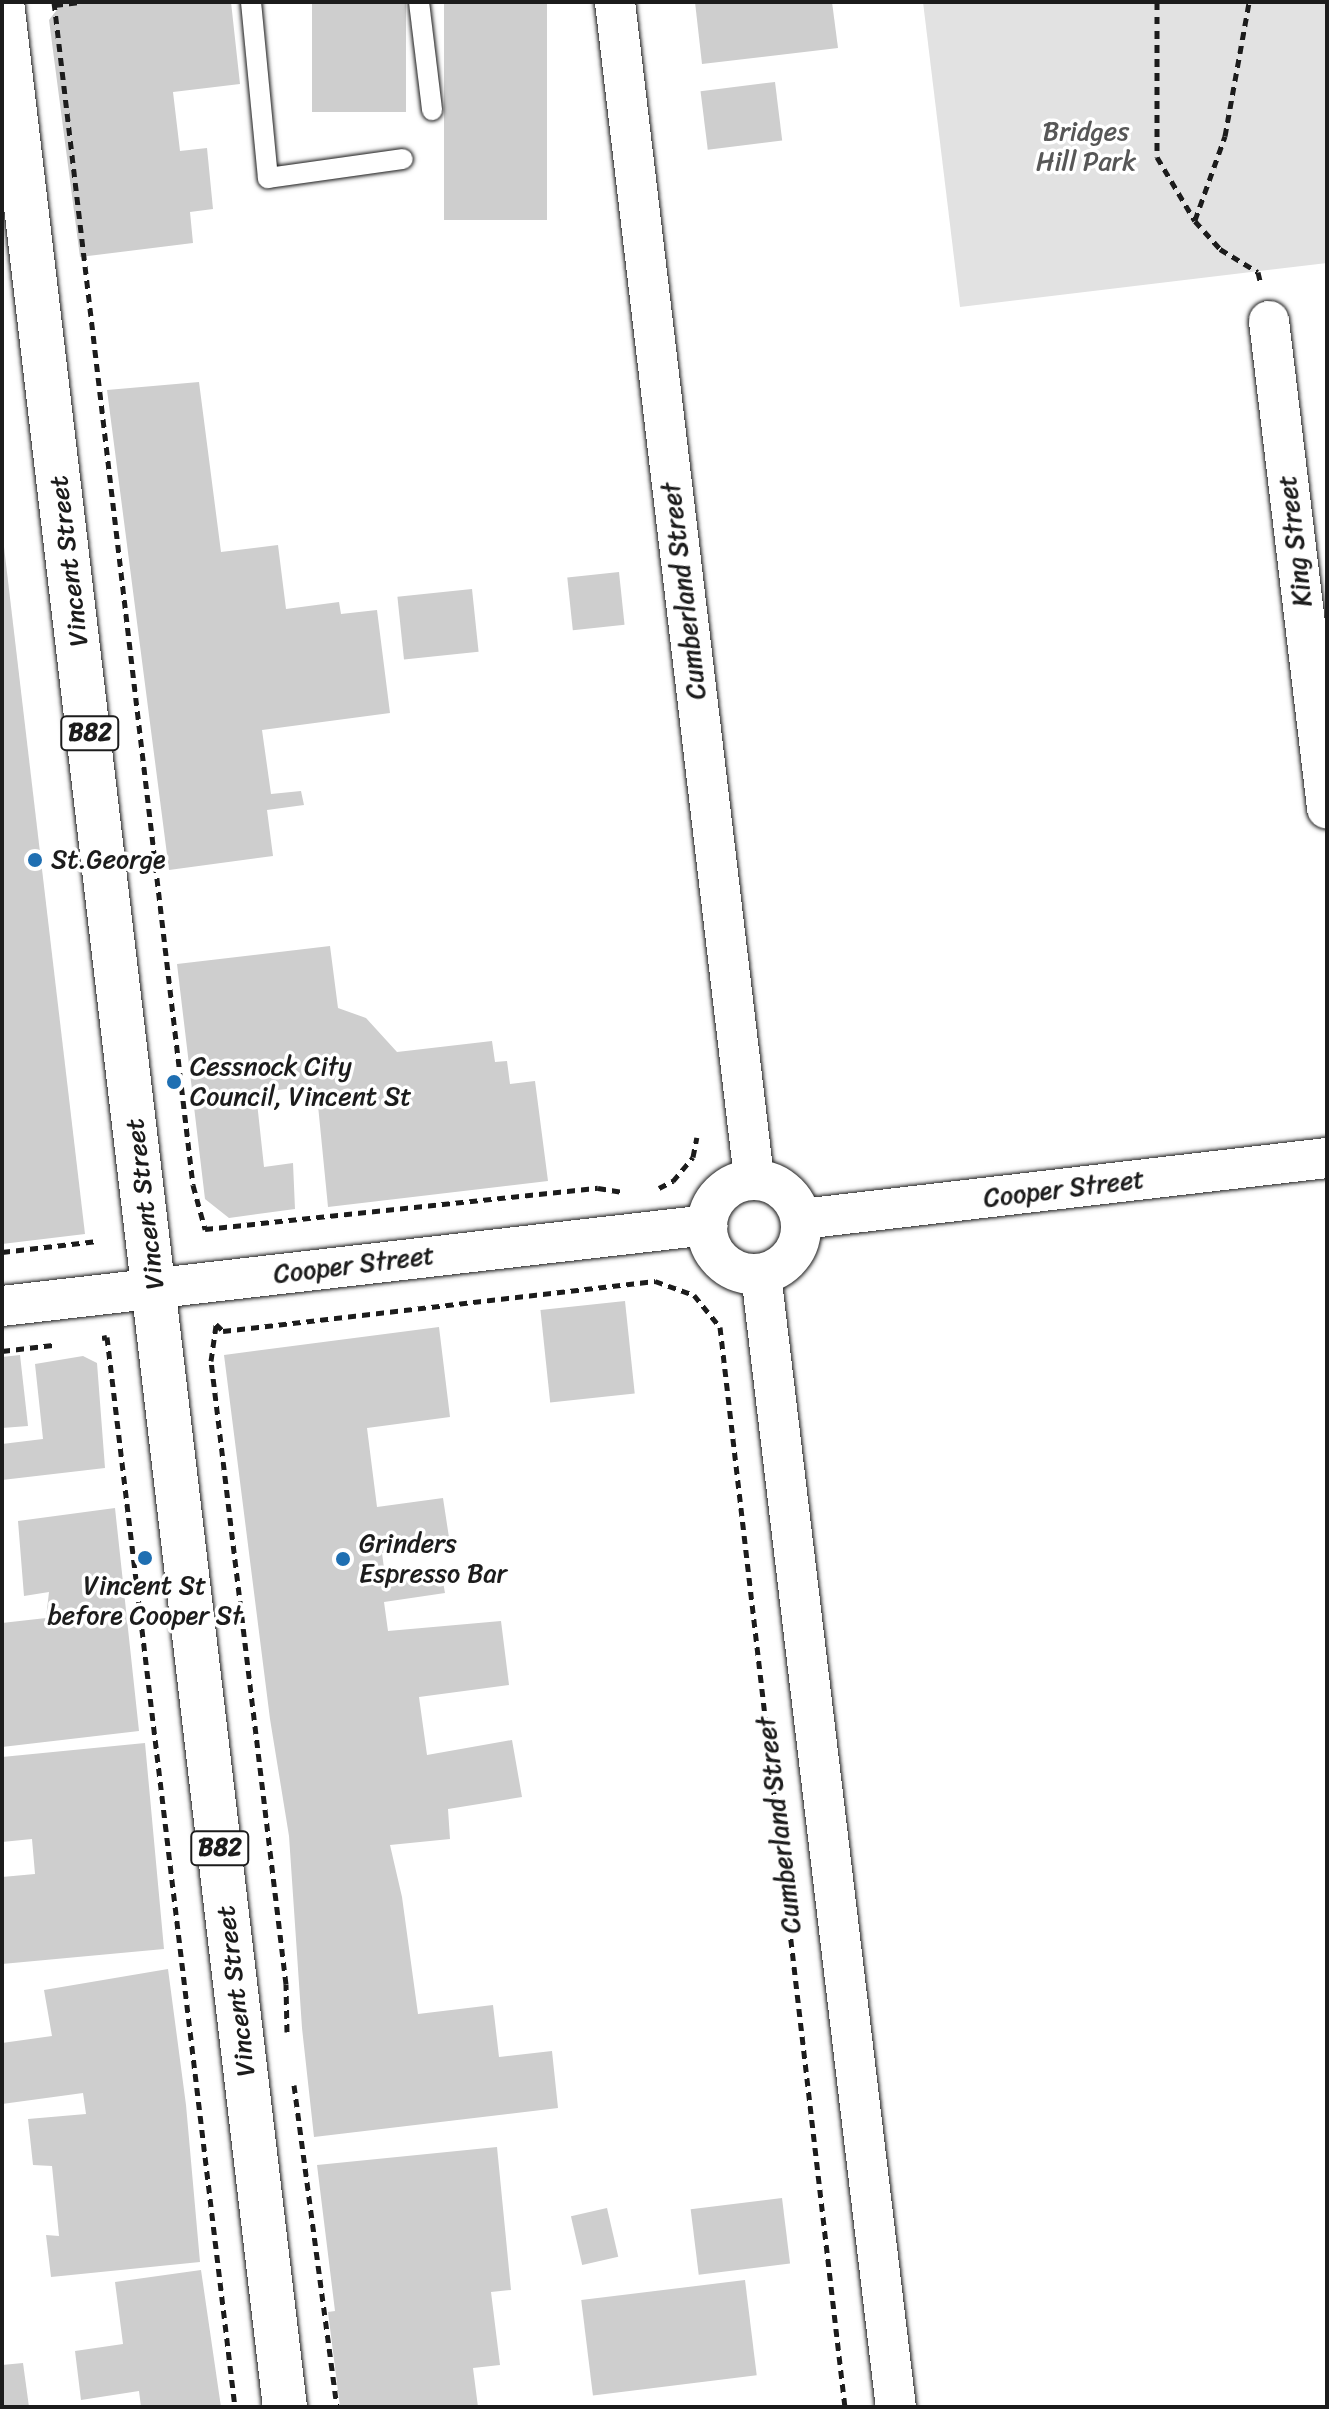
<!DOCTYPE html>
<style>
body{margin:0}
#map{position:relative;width:1329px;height:2409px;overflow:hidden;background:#fff;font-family:Sriracha,sans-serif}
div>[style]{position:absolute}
.green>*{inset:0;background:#e2e2e2}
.building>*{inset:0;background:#cecece;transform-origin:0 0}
.path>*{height:5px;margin-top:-2.5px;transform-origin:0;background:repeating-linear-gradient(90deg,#1c1c1c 0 8px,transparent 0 14px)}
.roads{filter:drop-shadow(0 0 2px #1c1c1c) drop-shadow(0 0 2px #1c1c1c)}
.lane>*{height:20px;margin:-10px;padding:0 10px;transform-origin:10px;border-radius:10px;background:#fff}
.street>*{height:40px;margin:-20px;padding:0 20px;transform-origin:20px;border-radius:20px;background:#fff}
.street>.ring{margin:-20px;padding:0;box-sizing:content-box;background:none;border:40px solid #fff;border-radius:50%}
.primary>*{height:44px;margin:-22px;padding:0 22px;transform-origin:22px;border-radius:22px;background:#fff}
.dots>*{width:22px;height:22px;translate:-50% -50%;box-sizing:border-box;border:4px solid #fff;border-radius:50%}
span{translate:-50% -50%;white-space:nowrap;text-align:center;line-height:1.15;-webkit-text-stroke:7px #fff;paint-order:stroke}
.shield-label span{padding:2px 6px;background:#fff;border:2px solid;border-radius:6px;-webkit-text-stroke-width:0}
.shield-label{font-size:24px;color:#1c1c1c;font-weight:700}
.park-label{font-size:26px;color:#575757}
.street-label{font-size:26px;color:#1c1c1c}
.poi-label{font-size:26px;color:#1c1c1c}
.left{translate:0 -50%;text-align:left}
.frame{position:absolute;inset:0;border:4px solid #1c1c1c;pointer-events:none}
</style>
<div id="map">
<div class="green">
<i style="clip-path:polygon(923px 2px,1327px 2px,1327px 263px,960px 307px)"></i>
</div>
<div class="building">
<i style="clip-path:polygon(63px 2px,231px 2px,240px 84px,173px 92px,180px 151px,207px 148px,213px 209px,190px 212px,193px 243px,80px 257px,49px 20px)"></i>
<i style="left:312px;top:2px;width:94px;height:110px"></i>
<i style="left:444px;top:2px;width:103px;height:218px"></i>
<i style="clip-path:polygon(695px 2px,832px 2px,838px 48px,702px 64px)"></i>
<i style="left:775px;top:82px;width:59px;height:75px;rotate:83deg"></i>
<i style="clip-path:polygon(199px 382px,221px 552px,278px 545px,286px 609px,339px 602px,341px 614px,377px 610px,390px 713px,262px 730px,271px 794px,301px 791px,304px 805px,267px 810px,273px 856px,169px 870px,107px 390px)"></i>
<i style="clip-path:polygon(2px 530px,85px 1234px,2px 1244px)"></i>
<i style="left:619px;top:572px;width:53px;height:52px;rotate:84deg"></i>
<i style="left:472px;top:589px;width:63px;height:75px;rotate:84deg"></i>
<i style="clip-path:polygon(330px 946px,338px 1008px,366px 1018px,397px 1052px,492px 1041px,495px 1062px,507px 1061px,510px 1084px,535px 1081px,548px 1181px,328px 1207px,316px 1085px,256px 1093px,264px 1167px,293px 1163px,295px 1209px,229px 1218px,205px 1199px,177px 964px)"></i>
<i style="left:625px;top:1301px;width:93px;height:85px;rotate:84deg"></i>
<i style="clip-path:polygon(439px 1327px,450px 1417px,367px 1428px,377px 1507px,443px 1498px,450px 1544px,382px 1553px,386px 1583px,442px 1576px,445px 1593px,384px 1602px,388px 1631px,501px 1621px,509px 1685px,419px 1697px,427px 1755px,512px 1740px,522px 1797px,448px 1809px,450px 1839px,390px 1845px,402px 1897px,418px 2014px,493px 2005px,499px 2057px,552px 2051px,558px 2108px,314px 2137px,302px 2028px,289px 1836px,270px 1719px,224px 1355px)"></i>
<i style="clip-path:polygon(20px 1355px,28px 1426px,2px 1428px,2px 1357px)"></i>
<i style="clip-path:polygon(83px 1356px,97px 1363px,105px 1468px,2px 1480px,2px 1444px,43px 1439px,35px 1364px)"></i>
<i style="clip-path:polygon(115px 1508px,139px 1731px,2px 1747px,2px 1623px,46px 1618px,49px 1592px,24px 1596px,18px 1521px)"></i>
<i style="clip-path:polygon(145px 1743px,164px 1949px,2px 1964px,2px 1877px,35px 1874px,32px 1839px,2px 1842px,2px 1757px)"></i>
<i style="clip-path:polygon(168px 1969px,186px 2105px,200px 2262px,51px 2277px,46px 2235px,59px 2236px,52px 2166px,33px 2165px,28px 2119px,86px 2114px,83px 2093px,2px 2104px,2px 2043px,52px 2036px,44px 1990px)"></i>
<i style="clip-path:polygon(497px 2147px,511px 2290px,491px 2292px,500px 2365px,473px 2368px,478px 2407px,340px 2407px,328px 2312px,335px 2311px,317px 2165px)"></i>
<i style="left:782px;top:2198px;width:66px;height:92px;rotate:83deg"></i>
<i style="left:607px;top:2208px;width:50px;height:37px;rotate:77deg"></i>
<i style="clip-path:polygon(201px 2270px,221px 2407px,141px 2407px,139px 2391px,81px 2400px,75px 2351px,123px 2344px,115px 2282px)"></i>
<i style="left:745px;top:2280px;width:96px;height:165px;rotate:83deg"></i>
<i style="clip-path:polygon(23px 2363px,29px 2407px,2px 2407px,2px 2365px)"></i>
</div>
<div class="path">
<i style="left:54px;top:2px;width:1191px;rotate:83.3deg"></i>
<i style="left:193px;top:1185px;width:46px;rotate:74.7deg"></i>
<i style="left:205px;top:1229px;width:395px;rotate:-6deg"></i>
<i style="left:598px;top:1188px;width:25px;rotate:9deg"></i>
<i style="left:1157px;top:2px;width:155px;rotate:90deg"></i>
<i style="left:1157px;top:157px;width:74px;rotate:59.3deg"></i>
<i style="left:1195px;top:221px;width:38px;rotate:48deg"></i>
<i style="left:1220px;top:249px;width:44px;rotate:31.2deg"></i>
<i style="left:1258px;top:272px;width:13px;rotate:77deg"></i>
<i style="left:55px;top:5px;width:23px;rotate:-7deg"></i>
<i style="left:1195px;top:220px;width:89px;rotate:-70.3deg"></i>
<i style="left:1225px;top:136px;width:136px;rotate:-79.8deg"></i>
<i style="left:659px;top:1188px;width:16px;rotate:-27deg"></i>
<i style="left:673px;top:1181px;width:31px;rotate:-50deg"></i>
<i style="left:693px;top:1157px;width:20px;rotate:-79deg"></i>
<i style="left:2px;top:1252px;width:96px;rotate:-6.6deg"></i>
<i style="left:102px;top:1338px;width:5px;rotate:-11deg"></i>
<i style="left:107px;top:1337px;width:1078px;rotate:83.18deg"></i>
<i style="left:2px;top:1351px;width:51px;rotate:-6.7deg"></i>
<i style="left:287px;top:2032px;width:48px;rotate:-91.2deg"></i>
<i style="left:286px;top:1984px;width:627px;rotate:-96.86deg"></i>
<i style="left:211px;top:1361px;width:37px;rotate:-82deg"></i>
<i style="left:216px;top:1324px;width:10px;rotate:45deg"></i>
<i style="left:223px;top:1331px;width:435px;rotate:-6.6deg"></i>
<i style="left:655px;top:1281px;width:41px;rotate:19.7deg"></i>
<i style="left:694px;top:1295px;width:41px;rotate:50.9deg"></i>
<i style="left:720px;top:1327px;width:1087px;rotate:83.4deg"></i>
<i style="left:294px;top:2085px;width:325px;rotate:82.4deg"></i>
</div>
<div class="roads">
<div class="lane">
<i style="left:251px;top:2px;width:177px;rotate:84.5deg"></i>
<i style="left:268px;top:178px;width:136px;rotate:-8deg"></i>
<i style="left:419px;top:2px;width:109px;rotate:83.1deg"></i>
</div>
<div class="street">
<i style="left:615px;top:2px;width:1185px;rotate:83.26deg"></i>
<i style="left:1269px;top:321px;width:491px;rotate:83.2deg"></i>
<i class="ring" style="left:707px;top:1180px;width:54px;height:54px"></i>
<i style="left:802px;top:1219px;width:529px;rotate:-6.63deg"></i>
<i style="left:761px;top:1274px;width:1141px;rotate:83.21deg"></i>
<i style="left:2px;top:1306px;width:710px;rotate:-6.55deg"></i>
</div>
<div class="primary">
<i style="left:2px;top:2px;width:2422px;rotate:83.29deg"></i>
</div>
</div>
<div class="dots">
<i style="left:35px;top:860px;background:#1f6fb2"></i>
<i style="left:174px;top:1082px;background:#1f6fb2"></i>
<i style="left:145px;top:1558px;background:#1f6fb2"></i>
<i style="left:343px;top:1559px;background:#1f6fb2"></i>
</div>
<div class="shield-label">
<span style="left:90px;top:733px">B82</span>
<span style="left:220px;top:1848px">B82</span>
</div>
<div class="park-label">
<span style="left:1086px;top:147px">Bridges<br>Hill Park</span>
</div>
<div class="street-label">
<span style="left:1295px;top:541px;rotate:-97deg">King Street</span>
<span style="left:69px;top:561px;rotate:-97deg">Vincent Street</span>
<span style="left:684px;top:591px;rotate:-97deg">Cumberland Street</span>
<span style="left:1064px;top:1189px;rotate:-7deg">Cooper Street</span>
<span style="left:145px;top:1204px;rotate:-97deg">Vincent Street</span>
<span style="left:354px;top:1265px;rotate:-7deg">Cooper Street</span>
<span style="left:779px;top:1825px;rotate:-97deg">Cumberland Street</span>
<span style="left:236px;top:1991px;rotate:-97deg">Vincent Street</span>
</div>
<div class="poi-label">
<span class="left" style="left:51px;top:860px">St.George</span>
<span class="left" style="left:190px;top:1082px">Cessnock City<br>Council, Vincent St</span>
<span class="left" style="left:359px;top:1559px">Grinders<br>Espresso Bar</span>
<span style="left:145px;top:1601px">Vincent St<br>before Cooper St</span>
</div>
<div class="frame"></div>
</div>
